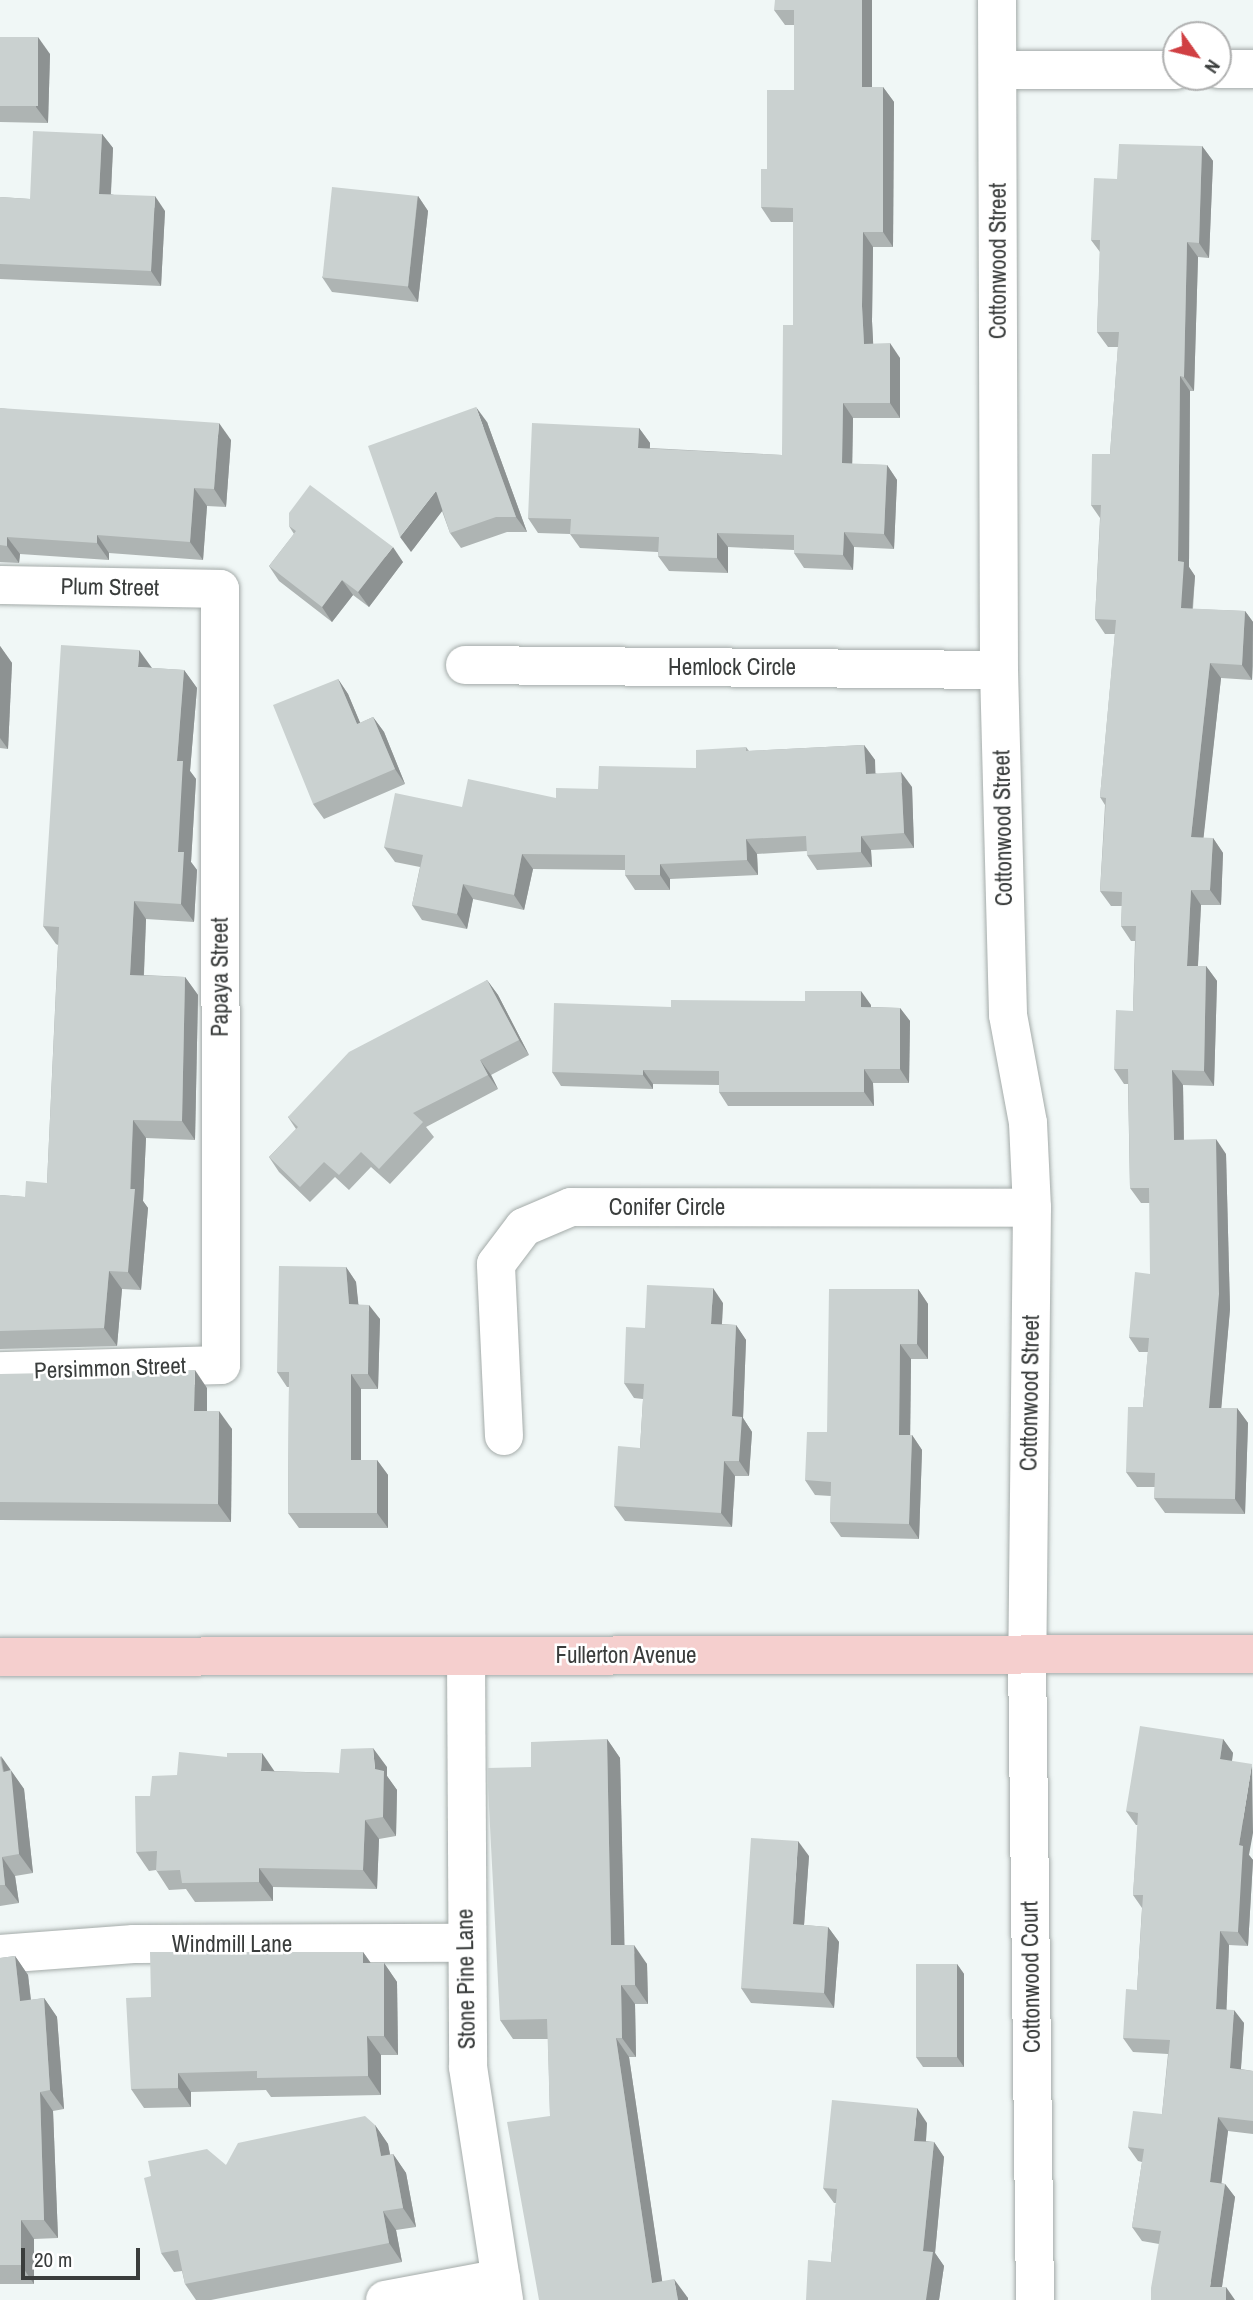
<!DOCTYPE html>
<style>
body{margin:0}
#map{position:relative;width:1253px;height:2300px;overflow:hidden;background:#f0f7f6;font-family:"Archivo Narrow",sans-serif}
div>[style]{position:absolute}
.roads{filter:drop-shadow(0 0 2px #a4aba9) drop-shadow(0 0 2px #a4aba9)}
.minor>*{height:38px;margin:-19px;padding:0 19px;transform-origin:19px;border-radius:19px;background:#fff}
.secondary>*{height:38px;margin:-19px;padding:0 19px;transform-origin:19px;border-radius:19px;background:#f5cfce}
.wall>*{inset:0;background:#aeb4b3}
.shaded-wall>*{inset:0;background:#8d9292}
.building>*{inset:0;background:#cad1d0;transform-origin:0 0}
span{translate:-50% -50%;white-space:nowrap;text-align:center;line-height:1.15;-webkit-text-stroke:5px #fff;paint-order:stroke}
.street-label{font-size:23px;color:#3a3d3c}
.north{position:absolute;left:1162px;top:21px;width:70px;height:70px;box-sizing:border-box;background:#fff;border:2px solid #b0b1b1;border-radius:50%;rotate:124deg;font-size:19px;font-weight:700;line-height:28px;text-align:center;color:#3a3d3c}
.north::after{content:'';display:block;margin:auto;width:24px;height:32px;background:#d04043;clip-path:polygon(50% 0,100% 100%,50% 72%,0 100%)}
.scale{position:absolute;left:21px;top:2248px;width:119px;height:32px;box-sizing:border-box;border:4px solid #3a3d3c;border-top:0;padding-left:9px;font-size:21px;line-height:24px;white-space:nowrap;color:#3a3d3c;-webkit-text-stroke:5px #fff;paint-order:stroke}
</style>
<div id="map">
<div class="roads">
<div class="minor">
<i style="left:997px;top:0;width:670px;rotate:89.83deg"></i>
<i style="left:999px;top:670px;width:345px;rotate:88.5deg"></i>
<i style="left:1008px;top:1015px;width:110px;rotate:79.5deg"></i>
<i style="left:1028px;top:1123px;width:85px;rotate:87.3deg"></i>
<i style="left:1032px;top:1208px;width:447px;rotate:90.6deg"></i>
<i style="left:1027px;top:1655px;width:645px;rotate:89.29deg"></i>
<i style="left:1218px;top:69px;width:35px"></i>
<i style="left:998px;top:70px;width:178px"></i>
<i style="left:0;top:585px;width:220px;rotate:1deg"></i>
<i style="left:220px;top:589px;width:776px;rotate:89.93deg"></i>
<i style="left:221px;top:1365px;width:221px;rotate:178.4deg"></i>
<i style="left:465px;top:665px;width:534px;rotate:0.54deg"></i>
<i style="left:504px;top:1436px;width:172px;rotate:-92.7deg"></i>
<i style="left:496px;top:1264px;width:46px;rotate:-52.9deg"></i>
<i style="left:524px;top:1227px;width:51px;rotate:-23.1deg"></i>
<i style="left:571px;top:1207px;width:461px;rotate:0.1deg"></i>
<i style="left:466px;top:1656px;width:411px;rotate:89.7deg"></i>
<i style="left:468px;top:2067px;width:236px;rotate:81.2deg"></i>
<i style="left:0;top:1954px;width:134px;rotate:-4.3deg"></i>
<i style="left:134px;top:1944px;width:330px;rotate:-0.2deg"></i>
<i style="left:385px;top:2300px;width:118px;rotate:-10.7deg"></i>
</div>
<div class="secondary">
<i style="left:0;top:1657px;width:1253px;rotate:-0.14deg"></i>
</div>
</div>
<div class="wall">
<i style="clip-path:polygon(872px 0,872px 87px,883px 87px,894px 102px,893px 247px,873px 247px,872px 321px,873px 344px,900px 358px,900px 418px,853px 418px,852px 464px,887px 465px,897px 480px,894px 549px,854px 547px,853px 570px,804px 568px,794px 553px,794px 550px,728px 547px,728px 573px,669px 571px,658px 556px,658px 552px,580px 548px,570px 534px,538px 533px,528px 518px,639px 428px,650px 443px,650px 448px,782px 455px,793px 325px,793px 222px,771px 222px,761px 207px,767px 169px,794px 90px,794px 25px,785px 25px,774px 10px)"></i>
<i style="clip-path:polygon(0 37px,50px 54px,48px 123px,0 122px)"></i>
<i style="clip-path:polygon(102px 134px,113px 148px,111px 194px,165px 211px,161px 286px,0 279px,0 197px,30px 199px)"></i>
<i style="clip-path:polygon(1202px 146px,1213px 161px,1209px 258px,1198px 257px,1194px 391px,1190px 391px,1189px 567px,1195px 576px,1193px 609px,1245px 611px,1253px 622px,1253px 666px,1252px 680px,1221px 678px,1203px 838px,1213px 838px,1223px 853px,1221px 905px,1201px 905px,1198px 966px,1206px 966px,1217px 981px,1214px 1086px,1183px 1085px,1184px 1140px,1226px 1154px,1230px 1309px,1221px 1408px,1237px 1408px,1248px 1423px,1245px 1514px,1165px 1513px,1154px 1498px,1155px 1487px,1137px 1487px,1126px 1472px,1143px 1407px,1148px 1352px,1139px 1352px,1129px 1337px,1150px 1274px,1150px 1203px,1141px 1203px,1130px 1188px,1128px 1084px,1124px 1084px,1114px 1069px,1133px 1011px,1135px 941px,1131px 941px,1121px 926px,1122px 906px,1111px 906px,1100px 891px,1105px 805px,1100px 797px,1115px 634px,1105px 634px,1095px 619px,1100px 518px,1091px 505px,1110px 454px,1118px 347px,1108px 347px,1097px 332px,1100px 252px,1091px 240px,1117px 179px)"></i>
<i style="clip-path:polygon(418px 196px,428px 211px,418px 302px,332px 292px,322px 277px)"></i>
<i style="clip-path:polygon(0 408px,231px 440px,226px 507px,207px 506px,203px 560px,109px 553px,109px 560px,20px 554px,19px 563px,0 562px)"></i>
<i style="clip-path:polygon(487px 422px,527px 532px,507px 532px,461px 548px,450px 533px,442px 511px,411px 552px)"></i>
<i style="clip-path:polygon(289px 526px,403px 562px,369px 607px,353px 595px,332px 622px,279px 581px,269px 566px,294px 534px)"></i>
<i style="clip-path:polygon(0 646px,12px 663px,8px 749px,0 748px)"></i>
<i style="clip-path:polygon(152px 668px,184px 670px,197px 688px,190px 771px,196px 779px,191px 862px,197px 870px,194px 922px,146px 919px,144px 975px,185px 977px,198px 995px,195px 1140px,146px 1138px,143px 1201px,148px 1208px,141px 1290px,122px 1289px,117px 1346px,0 1349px,0 1195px,25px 1197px,47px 1183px,58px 945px,56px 944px,43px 926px)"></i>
<i style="clip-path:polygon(338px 679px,348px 694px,360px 723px,373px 717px,384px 732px,405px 784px,324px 819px,313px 804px)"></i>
<i style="clip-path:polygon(864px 745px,875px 760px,875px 773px,912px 787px,914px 848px,871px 850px,872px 867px,817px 870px,807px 855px,807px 851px,757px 854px,758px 875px,670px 879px,670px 890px,635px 890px,625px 875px,625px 870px,533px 869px,524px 910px,473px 899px,467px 929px,422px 920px,412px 905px,420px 867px,395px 862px,384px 847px,462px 807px,556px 798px,696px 768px,746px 747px,749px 751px)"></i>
<i style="clip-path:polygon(487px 980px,498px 995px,529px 1055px,491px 1075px,498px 1089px,426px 1127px,434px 1137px,390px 1184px,371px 1167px,349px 1190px,335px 1177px,310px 1202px,279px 1172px,269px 1157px,296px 1129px,288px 1117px)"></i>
<i style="clip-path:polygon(871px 1005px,871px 1007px,900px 1008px,910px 1021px,909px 1083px,873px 1083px,874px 1106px,728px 1106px,719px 1092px,719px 1085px,653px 1084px,653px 1089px,561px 1086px,552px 1072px,671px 1007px)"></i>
<i style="clip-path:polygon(346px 1267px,356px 1282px,358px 1304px,380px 1319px,378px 1389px,361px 1389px,361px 1460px,377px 1460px,388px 1475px,388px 1528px,299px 1528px,288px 1513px,289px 1387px,287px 1387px,277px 1372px)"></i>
<i style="clip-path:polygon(918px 1289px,928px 1304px,928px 1359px,911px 1359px,910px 1435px,912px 1435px,922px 1450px,919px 1539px,841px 1537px,830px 1522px,831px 1496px,815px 1495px,805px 1480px,827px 1432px)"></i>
<i style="clip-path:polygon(723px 1303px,722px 1324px,736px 1325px,746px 1340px,743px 1418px,752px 1432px,749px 1476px,735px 1476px,732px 1527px,625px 1521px,614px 1506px,640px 1448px,643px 1399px,634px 1398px,624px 1383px,645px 1328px)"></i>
<i style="clip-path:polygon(0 1374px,207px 1388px,207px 1411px,232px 1429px,231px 1522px,0 1520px)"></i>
<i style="clip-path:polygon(607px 1739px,620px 1758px,624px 1945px,647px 1964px,648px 2004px,635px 2004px,636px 2057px,629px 2057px,662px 2281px,688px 2298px,688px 2300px,539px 2300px,550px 2116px,548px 2039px,513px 2039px,500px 2020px,531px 1767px)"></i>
<i style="clip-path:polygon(1223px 1739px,1233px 1753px,1232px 1761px,1249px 1855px,1253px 1860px,1248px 1946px,1229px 1945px,1226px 2009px,1244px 2023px,1241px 2069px,1253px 2071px,1253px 2134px,1228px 2131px,1221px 2183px,1225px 2184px,1235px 2197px,1222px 2287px,1235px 2300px,1159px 2244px,1142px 2241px,1132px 2227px,1142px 2162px,1138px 2161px,1128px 2147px,1162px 2114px,1168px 2054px,1133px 2052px,1123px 2038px,1137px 1990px,1142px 1908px,1133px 1895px,1138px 1825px,1136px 1825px,1126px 1811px)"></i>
<i style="clip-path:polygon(0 1756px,24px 1789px,33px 1873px,15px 1876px,19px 1903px,0 1906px)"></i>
<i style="clip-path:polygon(387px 1767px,387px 1776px,397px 1790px,396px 1836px,379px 1839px,377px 1889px,273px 1887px,273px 1901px,195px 1902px,186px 1889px,169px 1890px,156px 1870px,149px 1871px,136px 1852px,150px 1796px,274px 1771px,339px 1773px)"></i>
<i style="clip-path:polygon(809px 1856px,804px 1925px,828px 1927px,839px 1942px,834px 2008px,751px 2003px,741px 1988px)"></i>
<i style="clip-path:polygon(363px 1952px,371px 1963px,384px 1963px,397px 1982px,398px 2055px,381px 2055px,381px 2095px,271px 2097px,266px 2090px,191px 2092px,191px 2107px,144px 2108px,131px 2089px,151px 1997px)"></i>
<i style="clip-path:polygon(15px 1956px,28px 1975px,31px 2000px,44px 1998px,57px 2017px,64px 2109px,53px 2111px,58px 2238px,34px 2239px,34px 2284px,0 2284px,0 1958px)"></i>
<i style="clip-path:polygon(957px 1964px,964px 1974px,964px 2067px,923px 2067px,916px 2057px)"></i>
<i style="clip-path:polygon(927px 2123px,926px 2141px,934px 2142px,944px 2157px,935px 2253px,944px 2266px,939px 2300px,806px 2300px,831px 2262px,836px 2203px,834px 2203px,823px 2188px)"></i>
<i style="clip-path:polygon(375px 2125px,388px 2144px,390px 2155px,393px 2154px,406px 2173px,416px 2227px,396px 2230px,402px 2262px,211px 2300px,196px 2300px,185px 2284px,182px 2271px,174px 2272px,161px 2253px,226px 2165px)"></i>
</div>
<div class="shaded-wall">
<i style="clip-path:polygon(862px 0,872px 0,872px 102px,862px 87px)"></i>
<i style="clip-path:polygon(38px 37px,50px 54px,48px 123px,36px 107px)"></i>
<i style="clip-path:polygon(883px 87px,894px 102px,893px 247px,883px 232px)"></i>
<i style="clip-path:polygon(102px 134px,113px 148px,110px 208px,99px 194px)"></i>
<i style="clip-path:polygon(1202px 146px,1213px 161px,1209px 258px,1199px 243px)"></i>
<i style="clip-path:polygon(155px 196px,165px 211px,161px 286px,151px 271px)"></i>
<i style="clip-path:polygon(418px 196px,428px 211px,418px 302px,408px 287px)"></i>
<i style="clip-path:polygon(863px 232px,873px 247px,872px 321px,874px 359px,864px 344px,862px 306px)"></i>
<i style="clip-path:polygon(1187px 242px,1198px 257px,1194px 391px,1184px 377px)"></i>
<i style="clip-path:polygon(890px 343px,900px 358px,900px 418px,890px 403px)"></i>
<i style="clip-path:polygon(1180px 376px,1190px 391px,1189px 567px,1195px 576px,1191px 623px,1181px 608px,1178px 561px)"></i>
<i style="clip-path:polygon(843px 403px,853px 418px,852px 478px,842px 463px)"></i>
<i style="clip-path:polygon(476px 407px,487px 422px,527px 532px,516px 517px)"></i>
<i style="clip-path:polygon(219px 423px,231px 440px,226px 507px,214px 489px)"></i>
<i style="clip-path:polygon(639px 428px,650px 443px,649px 463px,638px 448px)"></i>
<i style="clip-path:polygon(887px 465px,897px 480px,894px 549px,884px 534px)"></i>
<i style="clip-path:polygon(194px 488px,207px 506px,203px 560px,190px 542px)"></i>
<i style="clip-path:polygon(436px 491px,446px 506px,411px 552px,400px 537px)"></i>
<i style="clip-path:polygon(844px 532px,854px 547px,853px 570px,843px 555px)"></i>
<i style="clip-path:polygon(717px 533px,728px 547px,728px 573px,717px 558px)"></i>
<i style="clip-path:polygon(97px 535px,109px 553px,109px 560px,97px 543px)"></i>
<i style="clip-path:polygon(7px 537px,20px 554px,19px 563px,7px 546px)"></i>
<i style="clip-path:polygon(393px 547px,403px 562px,369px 607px,358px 592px)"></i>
<i style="clip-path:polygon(342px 580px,353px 595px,332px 622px,322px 607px)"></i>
<i style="clip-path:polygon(1245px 611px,1253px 622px,1252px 680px,1242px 665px)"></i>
<i style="clip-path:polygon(0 646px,12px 663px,8px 749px,0 738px)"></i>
<i style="clip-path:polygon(139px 650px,152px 668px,138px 667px)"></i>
<i style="clip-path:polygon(1210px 663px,1221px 678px,1202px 852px,1191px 837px)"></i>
<i style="clip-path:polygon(184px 670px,197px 688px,190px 771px,196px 779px,191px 862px,197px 870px,194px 922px,181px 904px,178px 852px,177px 761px)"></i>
<i style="clip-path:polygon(338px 679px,348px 694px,367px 739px,357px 724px)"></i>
<i style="clip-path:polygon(373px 717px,384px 732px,405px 784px,395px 769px)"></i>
<i style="clip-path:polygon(864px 745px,875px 760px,876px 789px,866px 774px)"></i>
<i style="clip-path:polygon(901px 772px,912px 787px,914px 848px,904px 833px)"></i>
<i style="clip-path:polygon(861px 836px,871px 850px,872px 867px,861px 852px)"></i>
<i style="clip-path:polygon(1213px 838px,1223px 853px,1221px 905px,1210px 890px)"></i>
<i style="clip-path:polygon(746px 839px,757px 854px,758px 875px,747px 860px)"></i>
<i style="clip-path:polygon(522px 854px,533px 869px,524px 910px,514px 895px)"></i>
<i style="clip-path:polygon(660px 864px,670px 879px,670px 890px,660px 875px)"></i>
<i style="clip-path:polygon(463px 884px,473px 899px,467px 929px,457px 914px)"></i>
<i style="clip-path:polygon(1191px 890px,1201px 905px,1197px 981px,1187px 966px)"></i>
<i style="clip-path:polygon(134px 901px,146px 919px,143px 993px,130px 975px)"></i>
<i style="clip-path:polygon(1206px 966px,1217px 981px,1214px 1086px,1204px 1071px)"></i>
<i style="clip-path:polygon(185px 977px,198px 995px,195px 1140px,182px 1121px)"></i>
<i style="clip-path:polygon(487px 980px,498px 995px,529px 1055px,519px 1040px)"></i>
<i style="clip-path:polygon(861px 991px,871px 1005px,870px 1021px,861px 1007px)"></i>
<i style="clip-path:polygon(900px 1008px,910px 1021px,909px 1083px,900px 1069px)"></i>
<i style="clip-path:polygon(480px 1060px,491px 1075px,498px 1089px,488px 1075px)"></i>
<i style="clip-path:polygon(864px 1069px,873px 1083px,874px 1106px,864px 1092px)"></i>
<i style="clip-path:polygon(643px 1070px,653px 1084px,653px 1089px,643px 1075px)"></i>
<i style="clip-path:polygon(1172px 1070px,1183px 1085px,1184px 1155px,1174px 1140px)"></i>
<i style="clip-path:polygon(133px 1120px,146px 1138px,143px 1201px,148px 1208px,141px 1290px,128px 1272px)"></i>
<i style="clip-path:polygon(1216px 1139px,1226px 1154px,1230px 1309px,1220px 1423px,1209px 1408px)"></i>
<i style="clip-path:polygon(346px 1267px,356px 1282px,360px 1319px,349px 1304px)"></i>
<i style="clip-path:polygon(109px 1271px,122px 1289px,117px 1346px,104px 1328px)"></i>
<i style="clip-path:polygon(713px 1288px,723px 1303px,721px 1339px,711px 1324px)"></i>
<i style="clip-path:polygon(918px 1289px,928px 1304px,928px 1359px,917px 1344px)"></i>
<i style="clip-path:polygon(369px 1305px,380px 1319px,378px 1389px,368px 1374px)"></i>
<i style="clip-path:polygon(736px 1325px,746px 1340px,743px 1418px,752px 1432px,749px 1476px,739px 1461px,732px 1416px)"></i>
<i style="clip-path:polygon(900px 1344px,911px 1359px,910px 1450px,899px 1435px)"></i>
<i style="clip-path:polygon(195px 1370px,207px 1388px,207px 1429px,194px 1411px)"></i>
<i style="clip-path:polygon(351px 1374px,361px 1389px,361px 1474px,351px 1460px)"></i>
<i style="clip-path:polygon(1237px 1408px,1248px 1423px,1245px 1514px,1235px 1499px)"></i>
<i style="clip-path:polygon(219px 1411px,232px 1429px,231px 1522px,218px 1504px)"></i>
<i style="clip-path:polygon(912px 1435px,922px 1450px,919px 1539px,909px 1524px)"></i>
<i style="clip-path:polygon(377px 1460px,388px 1475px,388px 1528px,377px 1513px)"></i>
<i style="clip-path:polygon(724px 1461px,735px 1476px,732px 1527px,721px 1513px)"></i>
<i style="clip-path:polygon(607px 1739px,620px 1758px,625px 1964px,611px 1945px)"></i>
<i style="clip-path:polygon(1223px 1739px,1233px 1753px,1230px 1773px,1220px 1759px)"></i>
<i style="clip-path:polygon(373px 1748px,387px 1767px,387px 1776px,397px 1790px,396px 1836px,383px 1817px,375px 1769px)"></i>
<i style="clip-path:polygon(262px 1753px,275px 1772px,261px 1771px)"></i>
<i style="clip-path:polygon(1px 1756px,24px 1789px,33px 1873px,19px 1854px)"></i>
<i style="clip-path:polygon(1252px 1764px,1253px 1833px,1249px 1855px,1253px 1860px,1248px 1946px,1238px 1932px,1239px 1845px)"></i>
<i style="clip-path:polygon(365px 1820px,379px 1839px,377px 1889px,363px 1870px)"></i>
<i style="clip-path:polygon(798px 1841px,809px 1856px,803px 1939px,793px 1924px)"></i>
<i style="clip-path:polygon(2px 1857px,15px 1876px,19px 1903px,5px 1885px)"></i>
<i style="clip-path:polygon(259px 1868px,273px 1887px,273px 1901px,259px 1882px)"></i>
<i style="clip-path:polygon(828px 1927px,839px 1942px,834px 2008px,824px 1993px)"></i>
<i style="clip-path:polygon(1220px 1931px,1229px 1945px,1226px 2023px,1216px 2009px)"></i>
<i style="clip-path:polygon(634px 1945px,647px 1964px,648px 2004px,635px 1985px)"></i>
<i style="clip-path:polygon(363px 1952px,376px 1971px,363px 1963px)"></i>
<i style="clip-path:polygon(15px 1956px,28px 1975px,33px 2020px,20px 2001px)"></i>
<i style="clip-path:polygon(384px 1963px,397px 1982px,398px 2055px,384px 2036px)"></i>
<i style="clip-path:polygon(957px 1964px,964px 1974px,964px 2067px,957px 2057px)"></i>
<i style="clip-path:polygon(621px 1985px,635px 2004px,636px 2057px,622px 2038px)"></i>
<i style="clip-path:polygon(44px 1998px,57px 2017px,64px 2109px,50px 2090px)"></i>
<i style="clip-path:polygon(1234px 2010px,1244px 2023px,1240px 2082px,1230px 2068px)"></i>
<i style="clip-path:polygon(367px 2036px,381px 2055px,381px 2095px,368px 2076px)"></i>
<i style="clip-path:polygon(616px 2038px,629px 2057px,665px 2300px,652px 2283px)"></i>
<i style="clip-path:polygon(178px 2073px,191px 2092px,191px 2107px,178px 2088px)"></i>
<i style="clip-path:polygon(40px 2092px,53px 2111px,58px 2238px,44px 2220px)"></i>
<i style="clip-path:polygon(917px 2108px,927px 2123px,925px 2155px,914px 2141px)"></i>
<i style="clip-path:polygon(1218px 2117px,1228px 2131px,1220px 2195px,1210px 2182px)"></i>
<i style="clip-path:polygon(375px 2125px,388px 2144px,394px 2175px,381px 2156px)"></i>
<i style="clip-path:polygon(934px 2142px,944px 2157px,935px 2253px,944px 2266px,939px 2300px,926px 2300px,923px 2251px)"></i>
<i style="clip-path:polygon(393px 2154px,406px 2173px,416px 2227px,403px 2208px)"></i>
<i style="clip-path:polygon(1225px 2184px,1235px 2197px,1220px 2300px,1210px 2287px)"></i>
<i style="clip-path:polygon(383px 2211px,396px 2230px,402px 2262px,389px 2243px)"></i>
<i style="clip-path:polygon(21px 2220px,34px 2239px,34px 2284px,21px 2265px)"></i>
<i style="clip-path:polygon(674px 2279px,688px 2298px,688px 2300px,678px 2300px)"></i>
<i style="clip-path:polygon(1226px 2287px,1235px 2300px,1226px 2300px)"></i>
</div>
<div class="building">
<i style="clip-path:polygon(775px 0,862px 0,862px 87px,883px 87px,883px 232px,863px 232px,862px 306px,864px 344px,890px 343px,890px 403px,843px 403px,842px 463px,887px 465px,884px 534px,844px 532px,843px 555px,794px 553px,794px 535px,717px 533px,717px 558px,658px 556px,659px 537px,570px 534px,571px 519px,528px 518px,532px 423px,639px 428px,638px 448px,782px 455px,783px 325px,793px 325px,793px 208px,761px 207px,761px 169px,767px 169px,767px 90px,794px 90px,794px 10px,774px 10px)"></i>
<i style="left:0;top:37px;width:38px;height:69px"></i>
<i style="clip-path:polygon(33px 131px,102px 134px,99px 194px,155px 196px,151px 271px,0 264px,0 197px,30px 199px)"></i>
<i style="clip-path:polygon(1119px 144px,1202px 146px,1199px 243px,1187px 242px,1184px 377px,1180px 376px,1178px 561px,1184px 562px,1181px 608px,1245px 611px,1242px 665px,1210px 663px,1191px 837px,1213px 838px,1210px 890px,1191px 890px,1187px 966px,1206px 966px,1204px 1071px,1172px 1070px,1174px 1140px,1216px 1139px,1219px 1294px,1209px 1408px,1237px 1408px,1235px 1499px,1154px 1498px,1155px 1473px,1126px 1472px,1128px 1407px,1143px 1407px,1149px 1338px,1129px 1337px,1135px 1272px,1150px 1274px,1149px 1188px,1130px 1188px,1128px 1069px,1114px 1069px,1116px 1010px,1133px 1011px,1136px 926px,1121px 926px,1122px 892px,1100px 891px,1106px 798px,1100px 797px,1116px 620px,1095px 619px,1101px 505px,1091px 505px,1092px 454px,1110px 454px,1119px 332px,1097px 332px,1100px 240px,1091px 240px,1094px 178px,1117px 179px)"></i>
<i style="left:332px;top:187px;width:86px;height:91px;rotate:6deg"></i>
<i style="clip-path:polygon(476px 407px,516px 517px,496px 517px,450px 533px,436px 491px,400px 537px,368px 446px)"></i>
<i style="clip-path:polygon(0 408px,219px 423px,214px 489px,194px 488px,190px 542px,97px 535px,97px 543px,7px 537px,7px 546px,0 545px)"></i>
<i style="clip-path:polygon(310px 485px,393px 547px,358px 592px,342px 580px,322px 607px,269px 566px,296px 531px,289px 526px,289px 513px)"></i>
<i style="clip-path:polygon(61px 645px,139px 650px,138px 667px,184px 670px,177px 761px,183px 761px,178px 852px,184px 852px,181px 904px,134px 901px,130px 975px,185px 977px,182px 1121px,133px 1120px,130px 1189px,135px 1189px,128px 1272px,109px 1271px,104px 1328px,0 1331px,0 1195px,25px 1197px,26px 1181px,47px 1183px,59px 927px,43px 926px)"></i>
<i style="clip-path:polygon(338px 679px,357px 724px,373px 717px,395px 769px,313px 804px,273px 705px)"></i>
<i style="clip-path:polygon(864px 745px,866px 774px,901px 772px,904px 833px,861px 836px,861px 852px,807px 855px,806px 836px,746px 839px,747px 860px,660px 864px,660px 875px,625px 875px,625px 855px,522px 854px,514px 895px,463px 884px,457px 914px,412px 905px,423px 855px,384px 847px,395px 793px,462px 807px,468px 779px,556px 798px,556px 788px,598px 789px,599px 766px,696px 768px,696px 750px,746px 747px,746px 751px)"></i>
<i style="clip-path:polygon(487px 980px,519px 1040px,480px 1060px,488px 1075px,413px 1113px,423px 1122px,379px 1169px,361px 1152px,339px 1175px,324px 1162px,300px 1187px,269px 1157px,298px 1127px,288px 1117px,349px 1052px)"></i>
<i style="clip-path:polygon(805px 991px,861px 991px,861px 1007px,900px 1008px,900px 1069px,864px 1069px,864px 1092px,719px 1092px,719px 1071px,643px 1070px,643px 1075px,552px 1072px,554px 1003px,671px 1007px,671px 1000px,805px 1001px)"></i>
<i style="clip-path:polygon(279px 1266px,346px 1267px,349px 1304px,369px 1305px,368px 1374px,351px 1374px,351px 1460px,377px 1460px,377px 1513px,288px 1513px,289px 1372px,277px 1372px)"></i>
<i style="clip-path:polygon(647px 1285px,713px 1288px,711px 1324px,736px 1325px,732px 1416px,742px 1417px,739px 1461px,724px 1461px,721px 1513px,614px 1506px,618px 1446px,640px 1448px,644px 1384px,624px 1383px,626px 1327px,645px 1328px)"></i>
<i style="clip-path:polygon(829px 1289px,918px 1289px,917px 1344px,900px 1344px,899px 1435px,912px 1435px,909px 1524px,830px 1522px,831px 1482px,805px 1480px,807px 1432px,827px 1432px)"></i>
<i style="clip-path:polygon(195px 1370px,194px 1411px,219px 1411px,218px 1504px,0 1502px,0 1374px)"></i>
<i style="clip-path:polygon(1140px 1726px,1223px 1739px,1220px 1759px,1252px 1764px,1239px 1845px,1243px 1846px,1238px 1932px,1220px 1931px,1216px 2009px,1234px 2010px,1230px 2068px,1253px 2071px,1253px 2121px,1218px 2117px,1210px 2182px,1225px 2184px,1210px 2287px,1226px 2287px,1226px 2300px,1151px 2300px,1151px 2288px,1161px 2231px,1132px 2227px,1144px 2149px,1128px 2147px,1133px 2111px,1162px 2114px,1170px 2040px,1123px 2038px,1126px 1989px,1137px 1990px,1143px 1895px,1133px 1895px,1138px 1813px,1126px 1811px)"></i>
<i style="clip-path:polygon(607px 1739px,611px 1945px,634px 1945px,635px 1985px,621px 1985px,622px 2038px,616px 2038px,652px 2283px,674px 2279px,678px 2300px,539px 2300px,507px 2122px,550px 2116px,547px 2019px,500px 2020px,487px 1768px,531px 1767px,531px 1742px)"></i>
<i style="clip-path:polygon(373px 1748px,375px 1769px,384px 1771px,383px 1817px,365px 1820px,363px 1870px,259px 1868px,259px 1882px,182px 1883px,180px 1870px,156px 1871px,157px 1851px,136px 1852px,135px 1796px,150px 1796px,152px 1776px,177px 1775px,179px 1752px,227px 1757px,227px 1753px,262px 1753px,261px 1771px,339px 1773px,341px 1749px)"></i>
<i style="clip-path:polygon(0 1756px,3px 1772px,11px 1770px,19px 1854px,2px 1857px,5px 1885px,0 1885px)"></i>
<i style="clip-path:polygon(751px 1838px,798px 1841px,793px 1924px,828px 1927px,824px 1993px,741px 1988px)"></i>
<i style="clip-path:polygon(150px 1952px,363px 1952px,363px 1963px,384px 1963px,384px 2036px,367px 2036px,368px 2076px,257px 2078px,257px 2071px,178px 2073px,178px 2088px,131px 2089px,126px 1998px,151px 1997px)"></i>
<i style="clip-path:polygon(15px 1956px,20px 2001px,44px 1998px,50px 2090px,40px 2092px,44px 2220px,21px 2220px,21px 2265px,0 2265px,0 1958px)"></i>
<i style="left:916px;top:1964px;width:41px;height:93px"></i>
<i style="clip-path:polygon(832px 2100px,917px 2108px,914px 2141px,934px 2142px,923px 2251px,933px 2252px,926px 2300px,806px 2300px,808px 2260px,831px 2262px,837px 2189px,823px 2188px)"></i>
<i style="clip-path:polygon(365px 2116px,375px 2125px,381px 2156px,393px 2154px,403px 2208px,383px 2211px,389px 2243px,185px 2284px,178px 2250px,161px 2253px,144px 2178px,151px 2176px,148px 2161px,207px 2149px,226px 2165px,238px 2143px)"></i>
</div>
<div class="street-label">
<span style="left:998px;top:261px;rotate:-90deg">Cottonwood Street</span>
<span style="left:110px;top:587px;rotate:1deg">Plum Street</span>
<span style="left:732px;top:667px">Hemlock Circle</span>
<span style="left:1003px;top:828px;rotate:-91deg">Cottonwood Street</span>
<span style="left:220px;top:977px;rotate:-90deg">Papaya Street</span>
<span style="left:667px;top:1207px">Conifer Circle</span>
<span style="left:110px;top:1368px;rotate:-2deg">Persimmon Street</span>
<span style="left:1030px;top:1393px;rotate:-89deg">Cottonwood Street</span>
<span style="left:626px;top:1655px">Fullerton Avenue</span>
<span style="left:232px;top:1944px">Windmill Lane</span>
<span style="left:1031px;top:1977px;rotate:-91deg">Cottonwood Court</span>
<span style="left:466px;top:1979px;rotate:-91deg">Stone Pine Lane</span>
</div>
<div class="north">N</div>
<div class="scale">20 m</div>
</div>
